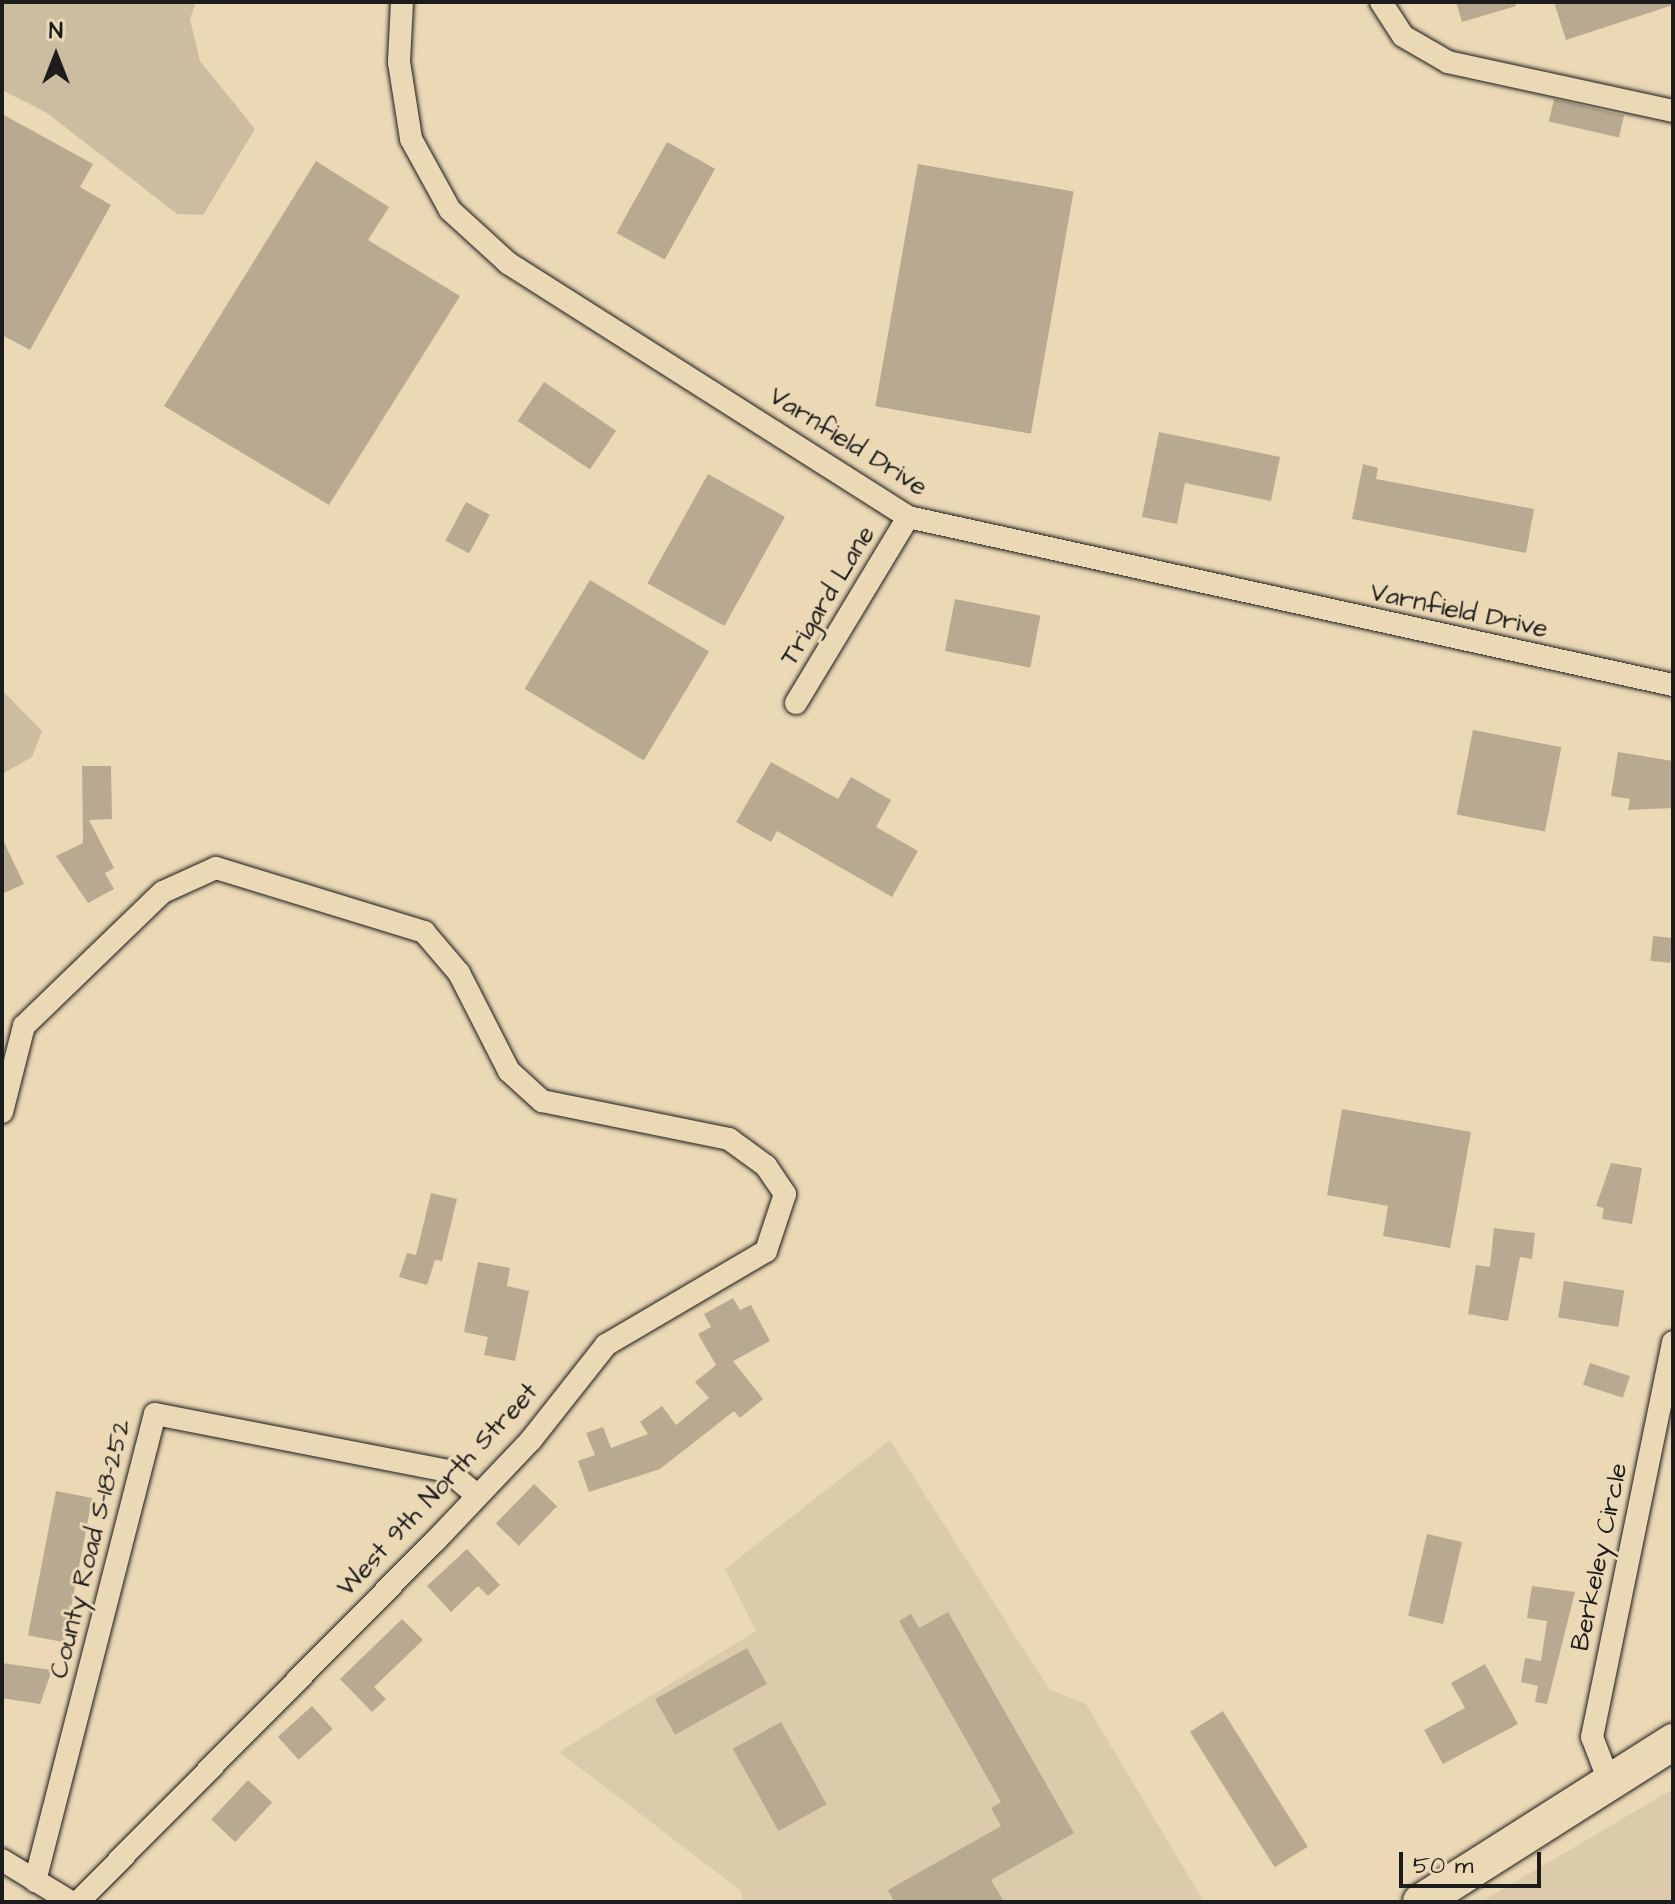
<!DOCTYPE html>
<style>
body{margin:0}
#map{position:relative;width:1675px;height:1904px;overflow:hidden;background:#ebd9b6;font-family:"Architects Daughter",sans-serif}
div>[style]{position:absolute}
.built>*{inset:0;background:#dccbab}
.green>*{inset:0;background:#cdbda0}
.building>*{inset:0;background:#b8aa90;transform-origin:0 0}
.roads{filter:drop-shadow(0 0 2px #1c1c1c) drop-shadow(0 0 2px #1c1c1c)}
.minor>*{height:22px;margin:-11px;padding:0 11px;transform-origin:11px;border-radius:11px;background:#ebd9b6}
.primary>*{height:36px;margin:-18px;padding:0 18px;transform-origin:18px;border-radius:18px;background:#ebd9b6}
span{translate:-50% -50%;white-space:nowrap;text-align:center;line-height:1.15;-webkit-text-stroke:6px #ebd9b6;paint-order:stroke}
.street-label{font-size:26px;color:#1c1c1c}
.frame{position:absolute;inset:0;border:4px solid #1c1c1c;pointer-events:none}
.north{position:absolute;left:16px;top:16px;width:80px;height:80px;-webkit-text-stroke:6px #ebd9b6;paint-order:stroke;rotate:0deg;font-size:22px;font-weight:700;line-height:32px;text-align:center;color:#1c1c1c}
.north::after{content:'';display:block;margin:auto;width:28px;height:36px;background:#1c1c1c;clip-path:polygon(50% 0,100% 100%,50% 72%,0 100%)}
.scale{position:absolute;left:1399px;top:1852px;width:142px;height:36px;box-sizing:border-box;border:4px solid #1c1c1c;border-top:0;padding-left:10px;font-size:24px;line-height:28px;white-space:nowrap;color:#1c1c1c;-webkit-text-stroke:6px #ebd9b6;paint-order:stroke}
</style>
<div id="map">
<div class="built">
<i style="clip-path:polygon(890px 1440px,1049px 1689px,1086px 1704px,1204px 1902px,744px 1902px,740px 1890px,559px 1752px,756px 1631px,725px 1569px)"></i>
<i style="clip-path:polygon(1673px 1789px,1673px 1902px,1481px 1902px)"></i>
</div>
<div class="green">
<i style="clip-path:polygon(2px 2px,196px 2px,190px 19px,200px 61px,255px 129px,203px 215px,177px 214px,47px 113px,2px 90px)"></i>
<i style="clip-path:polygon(2px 690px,42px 731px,32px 757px,2px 774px)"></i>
</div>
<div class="building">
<i style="clip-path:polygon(1456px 2px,1515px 2px,1516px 6px,1462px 22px)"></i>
<i style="clip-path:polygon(1554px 2px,1673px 2px,1673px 5px,1566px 40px)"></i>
<i style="left:1554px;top:99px;width:72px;height:23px;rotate:13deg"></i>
<i style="clip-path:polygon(2px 114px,93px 164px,80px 187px,111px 205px,30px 350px,2px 335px)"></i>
<i style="left:667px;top:142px;width:55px;height:104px;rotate:29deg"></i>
<i style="clip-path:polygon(316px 161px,389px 207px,368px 240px,460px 296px,329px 505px,164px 406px)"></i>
<i style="left:918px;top:164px;width:158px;height:246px;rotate:10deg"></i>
<i style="left:544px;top:382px;width:87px;height:47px;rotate:34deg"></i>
<i style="clip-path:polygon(1159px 432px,1280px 457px,1271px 501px,1185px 483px,1177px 524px,1142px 517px)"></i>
<i style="clip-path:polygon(1363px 464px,1378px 468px,1376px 479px,1534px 509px,1526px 553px,1352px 519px)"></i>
<i style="left:708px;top:474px;width:88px;height:125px;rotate:29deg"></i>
<i style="left:466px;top:502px;width:27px;height:44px;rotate:28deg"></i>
<i style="left:590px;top:580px;width:139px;height:127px;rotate:31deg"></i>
<i style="left:955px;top:599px;width:87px;height:53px;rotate:11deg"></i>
<i style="left:1473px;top:730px;width:90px;height:86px;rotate:11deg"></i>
<i style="clip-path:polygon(1618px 752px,1673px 761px,1673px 808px,1628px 810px,1630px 799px,1611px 796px)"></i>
<i style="clip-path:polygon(771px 762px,838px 799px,851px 777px,891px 800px,876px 827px,918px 851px,892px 897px,777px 831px,771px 842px,736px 822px)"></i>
<i style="clip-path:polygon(82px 766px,111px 766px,112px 819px,89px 820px,114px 868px,105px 873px,114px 889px,88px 903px,56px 856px,83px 843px)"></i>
<i style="clip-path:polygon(2px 838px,24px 884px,2px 894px)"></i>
<i style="left:1653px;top:936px;width:20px;height:25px;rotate:6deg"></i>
<i style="clip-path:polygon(1342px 1109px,1471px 1132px,1450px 1248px,1383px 1236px,1388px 1206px,1327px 1195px)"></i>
<i style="clip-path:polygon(1611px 1163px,1642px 1168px,1632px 1224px,1602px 1219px,1604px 1208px,1596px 1206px)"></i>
<i style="clip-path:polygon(431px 1193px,457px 1199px,442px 1261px,435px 1260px,427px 1285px,399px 1277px,407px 1253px,416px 1255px)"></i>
<i style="clip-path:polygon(1494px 1228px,1535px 1233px,1532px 1259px,1520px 1257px,1508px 1321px,1468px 1314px,1476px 1265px,1490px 1267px)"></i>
<i style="clip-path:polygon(478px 1262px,510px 1268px,507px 1286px,529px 1291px,515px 1361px,484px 1355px,488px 1337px,464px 1332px)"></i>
<i style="left:1564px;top:1281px;width:61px;height:37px;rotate:9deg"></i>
<i style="clip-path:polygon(733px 1298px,740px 1310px,751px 1305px,770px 1341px,733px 1361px,763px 1399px,740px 1418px,734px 1411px,660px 1469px,589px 1492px,578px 1461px,595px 1455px,586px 1433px,603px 1427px,611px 1448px,648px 1434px,640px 1422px,662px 1406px,676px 1425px,709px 1398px,695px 1382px,716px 1365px,698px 1334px,711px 1327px,704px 1314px)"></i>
<i style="left:1590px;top:1363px;width:42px;height:23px;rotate:18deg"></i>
<i style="left:534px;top:1484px;width:32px;height:55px;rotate:44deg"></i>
<i style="left:56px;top:1491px;width:37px;height:147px;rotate:11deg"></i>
<i style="left:1427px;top:1534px;width:36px;height:84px;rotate:13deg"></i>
<i style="clip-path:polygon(467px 1549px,500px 1585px,488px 1596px,478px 1586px,451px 1612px,427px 1586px)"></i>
<i style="clip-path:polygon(1532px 1586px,1575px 1592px,1547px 1704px,1535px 1702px,1538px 1686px,1521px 1682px,1525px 1658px,1541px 1661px,1547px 1621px,1527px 1618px)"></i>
<i style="clip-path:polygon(948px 1612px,1074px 1833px,991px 1880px,1004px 1902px,894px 1902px,888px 1890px,1001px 1826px,991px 1808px,1001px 1802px,899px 1621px,911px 1614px,919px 1628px)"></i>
<i style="clip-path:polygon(402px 1619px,423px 1640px,374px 1687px,386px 1699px,372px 1712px,340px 1679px)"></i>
<i style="left:747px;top:1648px;width:41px;height:105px;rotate:61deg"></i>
<i style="clip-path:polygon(2px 1663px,52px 1670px,40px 1704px,2px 1698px)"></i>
<i style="clip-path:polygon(1485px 1664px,1518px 1724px,1443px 1764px,1424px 1730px,1465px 1708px,1451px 1683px)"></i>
<i style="left:312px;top:1706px;width:31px;height:46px;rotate:48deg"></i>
<i style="left:1223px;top:1711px;width:160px;height:39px;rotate:58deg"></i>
<i style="left:781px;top:1722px;width:94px;height:55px;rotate:61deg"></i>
<i style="left:248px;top:1780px;width:33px;height:54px;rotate:43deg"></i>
</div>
<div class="roads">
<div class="minor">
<i style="left:402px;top:2px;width:60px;rotate:92.9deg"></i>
<i style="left:399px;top:62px;width:78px;rotate:81.1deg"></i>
<i style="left:411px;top:139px;width:81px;rotate:61.2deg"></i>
<i style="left:450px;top:210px;width:79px;rotate:42.4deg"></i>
<i style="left:508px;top:263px;width:474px;rotate:32.4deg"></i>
<i style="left:908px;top:517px;width:783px;rotate:12.39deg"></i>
<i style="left:1381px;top:2px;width:40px;rotate:57.1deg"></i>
<i style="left:1403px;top:36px;width:52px;rotate:30deg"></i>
<i style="left:1448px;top:62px;width:230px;rotate:12.3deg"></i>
<i style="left:796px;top:703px;width:217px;rotate:-58.9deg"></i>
<i style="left:2px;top:1112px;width:89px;rotate:-75.7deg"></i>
<i style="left:24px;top:1026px;width:193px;rotate:-44deg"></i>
<i style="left:163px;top:892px;width:58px;rotate:-24.4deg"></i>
<i style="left:216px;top:868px;width:218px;rotate:17.1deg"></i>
<i style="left:424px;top:932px;width:54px;rotate:49.5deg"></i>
<i style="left:459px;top:973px;width:110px;rotate:63deg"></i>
<i style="left:509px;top:1071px;width:45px;rotate:42.3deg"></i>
<i style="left:542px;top:1101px;width:191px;rotate:11.5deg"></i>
<i style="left:729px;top:1139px;width:46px;rotate:36.1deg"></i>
<i style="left:766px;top:1166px;width:34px;rotate:56deg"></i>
<i style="left:785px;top:1194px;width:60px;rotate:108.4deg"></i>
<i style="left:766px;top:1251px;width:186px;rotate:149.6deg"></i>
<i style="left:606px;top:1345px;width:121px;rotate:128.3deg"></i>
<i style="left:531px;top:1440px;width:139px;rotate:133.5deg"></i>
<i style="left:435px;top:1541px;width:508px;rotate:134.68deg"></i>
<i style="left:1609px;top:1781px;width:47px;rotate:-111.1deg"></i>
<i style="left:1592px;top:1737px;width:403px;rotate:-78.4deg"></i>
<i style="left:2px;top:1860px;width:81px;rotate:31.3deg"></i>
<i style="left:35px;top:1881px;width:482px;rotate:-75.6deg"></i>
<i style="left:155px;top:1414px;width:298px;rotate:11deg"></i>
<i style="left:448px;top:1471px;width:35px;rotate:40deg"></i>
</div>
<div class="primary">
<i style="left:1421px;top:1902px;width:299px;rotate:-32.4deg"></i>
</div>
</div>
<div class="street-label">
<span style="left:848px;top:442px;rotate:32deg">Varnfield Drive</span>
<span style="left:828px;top:596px;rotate:-59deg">Trigard Lane</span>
<span style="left:1459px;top:611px;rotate:12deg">Varnfield Drive</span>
<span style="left:438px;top:1490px;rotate:-47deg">West 9th North Street</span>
<span style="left:91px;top:1549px;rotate:-76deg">County Road S-18-252</span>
<span style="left:1600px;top:1557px;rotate:-78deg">Berkeley Circle</span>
</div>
<div class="frame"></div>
<div class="north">N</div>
<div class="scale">50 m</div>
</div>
